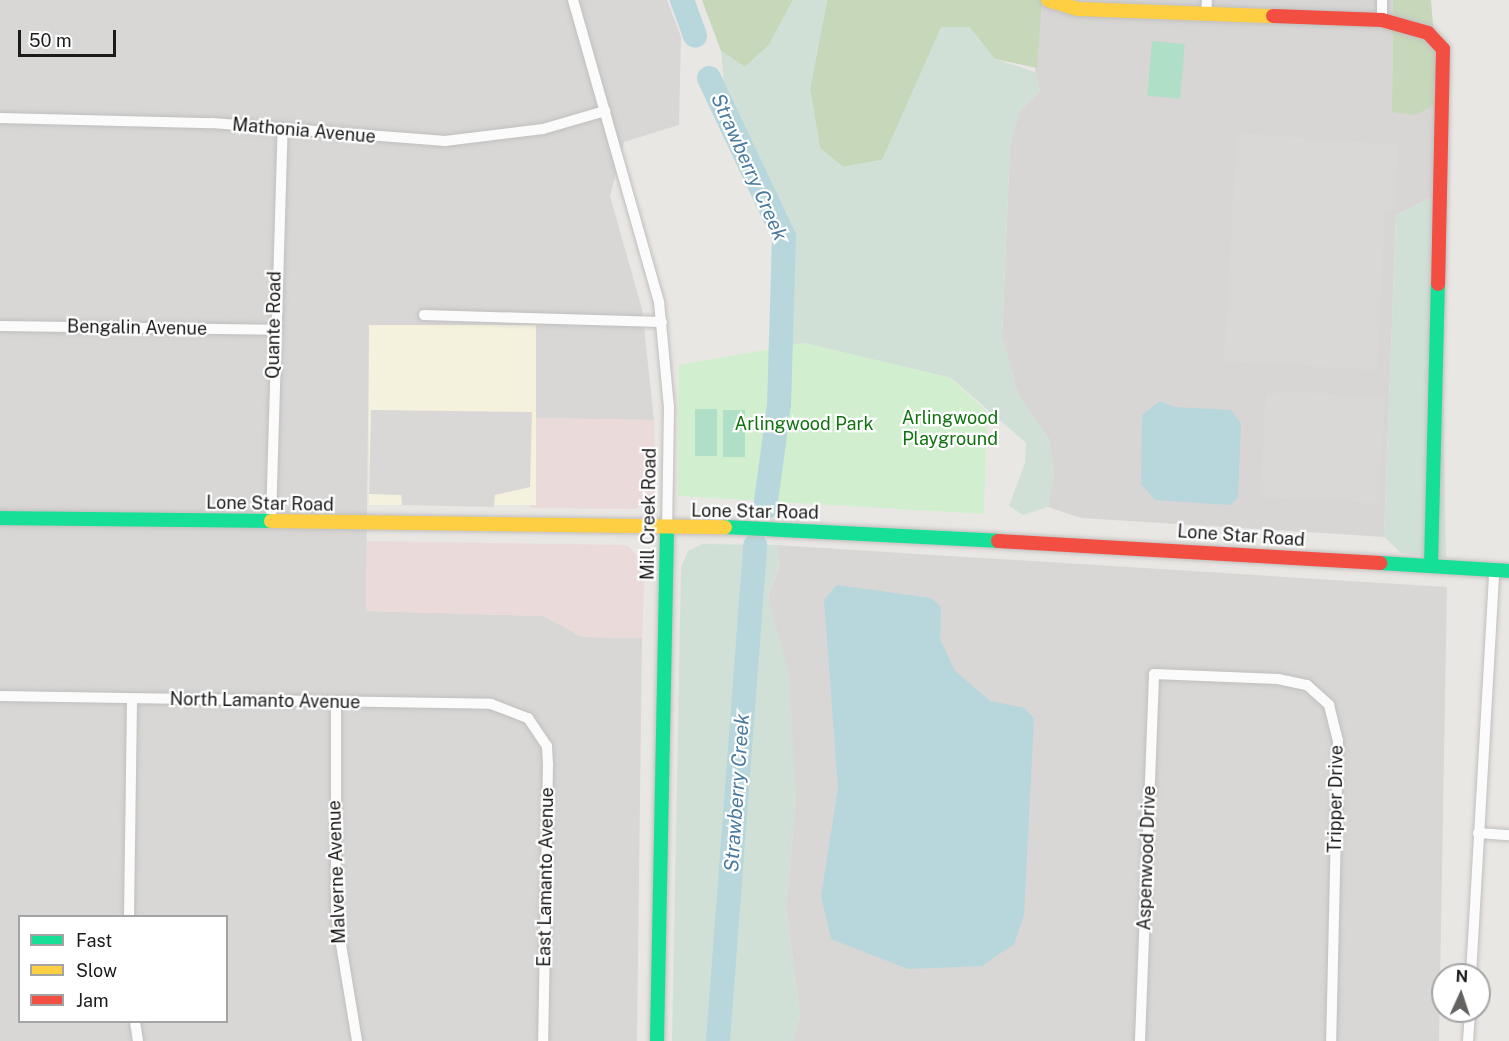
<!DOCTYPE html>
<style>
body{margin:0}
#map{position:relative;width:1509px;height:1041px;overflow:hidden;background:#e9e7e4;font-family:"Public Sans",sans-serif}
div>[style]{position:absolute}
.residential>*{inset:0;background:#d8d7d5}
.commercial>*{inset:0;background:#ebdada}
.education>*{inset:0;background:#f4f1dd;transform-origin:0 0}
.religious>*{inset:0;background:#d7d6d5}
.forest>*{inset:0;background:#c6d7ba}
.wetland>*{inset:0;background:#d1e0d6}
.park>*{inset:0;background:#d1efcf}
.pitch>*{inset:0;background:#b0dfc7;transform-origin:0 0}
.parking>*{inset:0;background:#d9d8d7}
.water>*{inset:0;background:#b7d7dc}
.river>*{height:24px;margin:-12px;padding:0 12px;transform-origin:12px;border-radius:12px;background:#b7d7dc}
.roads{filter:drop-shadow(0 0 2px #c0bfbe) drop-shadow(0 0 2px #c0bfbe)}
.street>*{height:10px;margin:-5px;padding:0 5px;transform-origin:5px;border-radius:5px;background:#fcfbfb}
.fast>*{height:14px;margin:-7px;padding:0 7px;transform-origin:7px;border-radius:7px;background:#16e098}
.slow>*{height:14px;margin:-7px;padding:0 7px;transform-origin:7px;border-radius:7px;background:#ffcf43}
.jam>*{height:14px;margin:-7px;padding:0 7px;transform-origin:7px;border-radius:7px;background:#f24e42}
span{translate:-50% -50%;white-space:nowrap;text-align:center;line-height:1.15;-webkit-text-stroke:4.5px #fff;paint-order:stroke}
.street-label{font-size:18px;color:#1b1b1b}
.park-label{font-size:18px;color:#107211}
.water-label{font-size:20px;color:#4a7a9e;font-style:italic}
.legend{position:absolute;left:18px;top:915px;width:210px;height:108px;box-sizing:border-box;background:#fff;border:2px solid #a4a4a4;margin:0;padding:8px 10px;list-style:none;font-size:18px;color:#1b1b1b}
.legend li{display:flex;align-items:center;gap:12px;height:30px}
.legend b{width:30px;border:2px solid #a4a4a4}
.north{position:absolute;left:1431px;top:963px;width:60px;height:60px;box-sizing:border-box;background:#fff;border:2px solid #a4a4a4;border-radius:50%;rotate:3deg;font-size:16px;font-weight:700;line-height:24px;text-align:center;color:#1b1b1b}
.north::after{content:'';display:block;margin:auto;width:21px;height:27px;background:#636261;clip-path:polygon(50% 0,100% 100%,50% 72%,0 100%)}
.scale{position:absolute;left:18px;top:30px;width:98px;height:27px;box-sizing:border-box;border:3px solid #1b1b1b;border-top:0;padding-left:8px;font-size:18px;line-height:21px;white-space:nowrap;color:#1b1b1b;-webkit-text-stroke:4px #fff;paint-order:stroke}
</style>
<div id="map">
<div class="residential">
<i style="clip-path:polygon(evenodd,0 0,667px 0,681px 37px,679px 125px,624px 142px,610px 196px,642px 309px,654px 420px,533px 418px,536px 327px,369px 325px,366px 611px,544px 616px,582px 637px,642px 638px,637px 1041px,0 1041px,0 0,20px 916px,226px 916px,226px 1022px,20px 1022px,20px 916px)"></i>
<i style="clip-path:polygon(776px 545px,1447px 587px,1439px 1041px,793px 1041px,800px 1016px,786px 907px,796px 797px,768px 596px,780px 565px)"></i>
</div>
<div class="commercial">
<i style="clip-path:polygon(533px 418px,654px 420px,655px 499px,635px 509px,530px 508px)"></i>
<i style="clip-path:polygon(367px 541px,627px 545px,645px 564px,642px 638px,582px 637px,544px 616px,366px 611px)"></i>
</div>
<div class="education">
<i style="left:369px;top:325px;width:167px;height:180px"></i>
</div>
<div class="religious">
<i style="clip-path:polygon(1042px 0,1393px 0,1392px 111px,1439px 103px,1440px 193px,1396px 215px,1384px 537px,1081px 518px,1048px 507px,1054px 473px,1049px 439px,1018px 394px,1002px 337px,1010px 145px,1019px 112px,1040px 91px,1035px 72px)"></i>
</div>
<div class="forest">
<i style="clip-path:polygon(702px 0,793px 0,769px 45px,745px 67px,721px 51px)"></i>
<i style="clip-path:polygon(827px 0,1042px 0,1037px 68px,995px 59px,969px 27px,912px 98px,882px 160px,843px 167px,820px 148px,810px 89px)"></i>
<i style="clip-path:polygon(1393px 0,1431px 0,1439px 103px,1415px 115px,1392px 112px)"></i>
</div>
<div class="wetland">
<i style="clip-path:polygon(793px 0,827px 0,810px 89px,820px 148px,843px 167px,882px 160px,941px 27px,969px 27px,995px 59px,1035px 72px,1040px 91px,1019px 112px,1010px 145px,1002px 337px,1018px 394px,1049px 439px,1054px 473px,1048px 507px,1023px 515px,1009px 506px,1025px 463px,1026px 443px,951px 378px,804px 343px,786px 346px,791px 263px,788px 228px,725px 95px,721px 51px,745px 67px,769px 45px)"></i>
<i style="clip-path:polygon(1440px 193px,1446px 558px,1401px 553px,1384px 537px,1396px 215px)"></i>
<i style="clip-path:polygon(702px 544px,776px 545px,780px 564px,768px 596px,789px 674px,796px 797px,786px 907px,800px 1016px,793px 1041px,672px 1041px,681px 567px,688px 551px)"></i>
</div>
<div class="park">
<i style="clip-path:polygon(804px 343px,950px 378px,987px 412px,984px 514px,678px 496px,679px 365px)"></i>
</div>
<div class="pitch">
<i style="left:1152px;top:41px;width:33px;height:55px;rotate:5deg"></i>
<i style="left:695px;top:409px;width:22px;height:47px"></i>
<i style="left:723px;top:410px;width:22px;height:47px"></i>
</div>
<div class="parking">
<i style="clip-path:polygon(1237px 133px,1398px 145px,1395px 210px,1385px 210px,1377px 370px,1224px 361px)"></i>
<i style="clip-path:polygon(1294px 392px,1385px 397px,1379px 503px,1260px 497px,1266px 394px)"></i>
<i style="clip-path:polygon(371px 410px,532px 412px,530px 487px,495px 495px,494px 507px,402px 505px,401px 495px,369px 494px)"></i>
</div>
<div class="water">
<i style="clip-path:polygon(1160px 401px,1175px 407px,1231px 410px,1241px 423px,1238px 498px,1230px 505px,1155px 500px,1141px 484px,1142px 415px)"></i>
<i style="clip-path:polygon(837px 585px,931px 598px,941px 607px,940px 639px,955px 671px,990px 701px,1025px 708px,1034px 719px,1024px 915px,1014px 944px,982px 966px,908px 969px,831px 939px,821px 896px,838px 788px,824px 600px)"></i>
</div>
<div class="river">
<i style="left:682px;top:0;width:38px;rotate:70deg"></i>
<i style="left:709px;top:78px;width:176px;rotate:64.7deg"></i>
<i style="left:784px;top:237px;width:168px;rotate:91.7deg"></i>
<i style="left:779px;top:405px;width:104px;rotate:97.7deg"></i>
<i style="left:718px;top:1041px;width:497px;rotate:-85.7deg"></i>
</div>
<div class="roads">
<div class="street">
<i style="left:573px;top:0;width:314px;rotate:74.1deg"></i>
<i style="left:659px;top:302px;width:105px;rotate:84.6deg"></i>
<i style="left:669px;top:407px;width:122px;rotate:90.9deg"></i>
<i style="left:1206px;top:13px;width:13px;rotate:-86deg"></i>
<i style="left:1382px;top:20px;width:20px;rotate:-90deg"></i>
<i style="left:0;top:118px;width:212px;rotate:1.4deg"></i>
<i style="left:212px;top:123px;width:234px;rotate:4.4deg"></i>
<i style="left:445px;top:141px;width:99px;rotate:-7deg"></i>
<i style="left:543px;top:129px;width:65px;rotate:-16.2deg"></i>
<i style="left:424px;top:315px;width:238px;rotate:1.7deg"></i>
<i style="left:0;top:326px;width:273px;rotate:0.8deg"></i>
<i style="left:271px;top:521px;width:393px;rotate:-88.3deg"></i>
<i style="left:0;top:696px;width:491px;rotate:0.9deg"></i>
<i style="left:491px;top:704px;width:40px;rotate:21deg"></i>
<i style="left:528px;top:718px;width:34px;rotate:56deg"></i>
<i style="left:547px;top:746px;width:18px;rotate:87deg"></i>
<i style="left:548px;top:764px;width:277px;rotate:91deg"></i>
<i style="left:336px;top:702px;width:212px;rotate:90deg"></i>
<i style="left:336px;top:914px;width:129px;rotate:80.6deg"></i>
<i style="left:1478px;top:833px;width:31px;rotate:4deg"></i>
<i style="left:129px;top:916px;width:217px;rotate:-89.2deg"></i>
<i style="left:1471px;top:975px;width:406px;rotate:-86.7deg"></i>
<i style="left:135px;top:1022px;width:19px;rotate:81deg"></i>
<i style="left:1140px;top:1041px;width:367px;rotate:-87.8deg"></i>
<i style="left:1154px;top:674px;width:124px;rotate:2.3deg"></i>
<i style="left:1278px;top:679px;width:30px;rotate:12deg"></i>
<i style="left:1307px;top:685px;width:30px;rotate:42deg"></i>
<i style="left:1329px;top:705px;width:36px;rotate:76deg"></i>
<i style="left:1338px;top:740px;width:301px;rotate:91.3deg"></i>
<i style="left:1468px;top:1041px;width:30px;rotate:-86deg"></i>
</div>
<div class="fast">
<i style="left:0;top:518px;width:271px;rotate:0.6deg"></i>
<i style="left:725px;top:527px;width:273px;rotate:2.9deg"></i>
<i style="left:1380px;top:563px;width:129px;rotate:3.5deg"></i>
<i style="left:1431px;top:566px;width:282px;rotate:-88.6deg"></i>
<i style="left:657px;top:1041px;width:512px;rotate:-88.88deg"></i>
</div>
<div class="slow">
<i style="left:1048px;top:0;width:31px;rotate:17deg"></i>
<i style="left:1078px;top:9px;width:195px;rotate:2.1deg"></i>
<i style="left:271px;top:521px;width:454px;rotate:0.8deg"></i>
</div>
<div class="jam">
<i style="left:1273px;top:16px;width:109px;rotate:2.1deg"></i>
<i style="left:1382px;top:20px;width:48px;rotate:15.8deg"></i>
<i style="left:1428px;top:33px;width:22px;rotate:47deg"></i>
<i style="left:1443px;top:49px;width:235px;rotate:91.2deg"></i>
<i style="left:998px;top:541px;width:383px;rotate:3.3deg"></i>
</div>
</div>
<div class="street-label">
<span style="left:304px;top:131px;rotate:5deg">Mathonia Avenue</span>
<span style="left:274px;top:325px;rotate:-89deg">Quante Road</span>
<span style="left:137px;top:328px;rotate:1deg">Bengalin Avenue</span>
<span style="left:270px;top:504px;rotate:1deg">Lone Star Road</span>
<span style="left:755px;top:512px;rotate:1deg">Lone Star Road</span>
<span style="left:649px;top:514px;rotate:-89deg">Mill Creek Road</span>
<span style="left:1241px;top:536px;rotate:4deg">Lone Star Road</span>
<span style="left:265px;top:701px;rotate:1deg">North Lamanto Avenue</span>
<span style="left:1336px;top:799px;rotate:-89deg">Tripper Drive</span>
<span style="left:1147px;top:858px;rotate:-88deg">Aspenwood Drive</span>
<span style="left:337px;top:872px;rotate:-92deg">Malverne Avenue</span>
<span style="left:546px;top:877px;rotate:-89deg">East Lamanto Avenue</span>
</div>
<div class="park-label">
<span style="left:950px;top:429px">Arlingwood<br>Playground</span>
<span style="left:804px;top:424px">Arlingwood Park</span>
</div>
<div class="water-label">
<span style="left:749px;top:167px;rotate:66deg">Strawberry Creek</span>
<span style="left:737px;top:793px;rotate:-86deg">Strawberry Creek</span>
</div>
<ul class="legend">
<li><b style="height:8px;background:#16e098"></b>Fast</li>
<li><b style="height:8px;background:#ffcf43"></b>Slow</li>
<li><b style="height:8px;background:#f24e42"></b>Jam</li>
</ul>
<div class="north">N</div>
<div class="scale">50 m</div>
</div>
